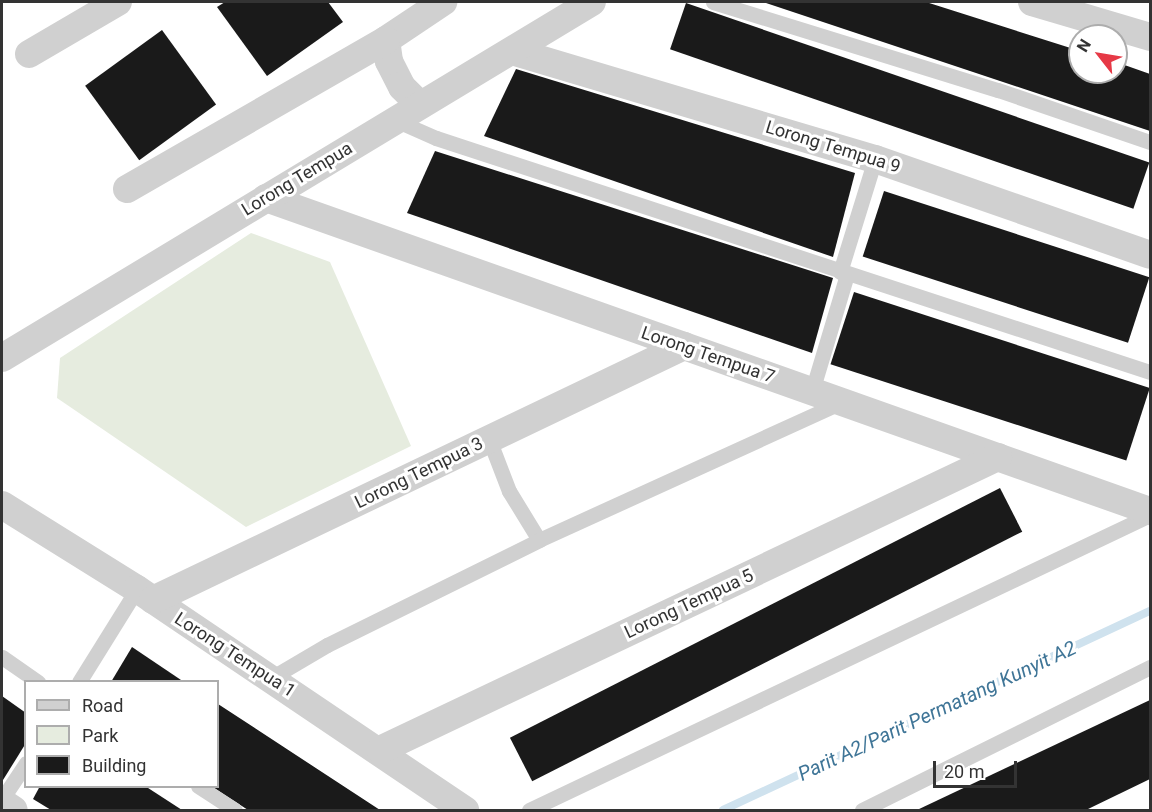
<!DOCTYPE html>
<style>
body{margin:0}
#map{position:relative;width:1152px;height:812px;overflow:hidden;background:#fff;font-family:Roboto,sans-serif}
div>[style]{position:absolute}
.green>*{inset:0;background:#e6ecdf}
.stream>*{height:8px;margin:-4px;padding:0 4px;transform-origin:4px;border-radius:4px;background:#cfe2ee}
.building>*{inset:0;background:#1a1a1a;transform-origin:0 0}
.lane>*{height:15px;margin:-7.5px;padding:0 7.5px;transform-origin:7.5px;border-radius:7.5px;background:#d0d0d0}
.street>*{height:28px;margin:-14px;padding:0 14px;transform-origin:14px;border-radius:14px;background:#d0d0d0}
span{translate:-50% -50%;white-space:nowrap;text-align:center;line-height:1.15;-webkit-text-stroke:6px #fff;paint-order:stroke}
.street-label{font-size:18px;color:#333}
.water-label{font-size:20px;color:#3f7597;font-style:italic}
.frame{position:absolute;inset:0;border:3px solid #333;pointer-events:none}
.legend{position:absolute;left:24px;top:680px;width:195px;height:108px;box-sizing:border-box;background:#fff;border:2px solid #adadad;margin:0;padding:8px 10px;list-style:none;font-size:18px;color:#333}
.legend li{display:flex;align-items:center;gap:12px;height:30px}
.legend b{width:30px;border:2px solid #adadad}
.north{position:absolute;left:1068px;top:24px;width:60px;height:60px;box-sizing:border-box;background:#fff;border:2px solid #adadad;border-radius:50%;rotate:301deg;font-size:16px;font-weight:700;line-height:24px;text-align:center;color:#333}
.north::after{content:'';display:block;margin:auto;width:21px;height:27px;background:#e63946;clip-path:polygon(50% 0,100% 100%,50% 72%,0 100%)}
.scale{position:absolute;left:933px;top:761px;width:84px;height:27px;box-sizing:border-box;border:3px solid #333;border-top:0;padding-left:8px;font-size:18px;line-height:21px;white-space:nowrap;color:#333;-webkit-text-stroke:4px #fff;paint-order:stroke}
</style>
<div id="map">
<div class="green">
<i style="clip-path:polygon(251px 233px,330px 262px,411px 446px,246px 527px,57px 398px,60px 358px)"></i>
</div>
<div class="stream">
<i style="left:723px;top:810px;width:471px;rotate:-25deg"></i>
</div>
<div class="building">
<i style="clip-path:polygon(225px 2px,328px 2px,343px 22px,267px 76px,217px 7px)"></i>
<i style="clip-path:polygon(763px 2px,926px 2px,1080px 51px,1080px 72px,1116px 72px,1116px 62px,1150px 74px,1150px 131px)"></i>
<i style="left:686px;top:3px;width:490px;height:49px;rotate:19deg"></i>
<i style="left:162px;top:30px;width:92px;height:95px;rotate:54deg"></i>
<i style="clip-path:polygon(516px 69px,855px 173px,833px 257px,484px 136px)"></i>
<i style="clip-path:polygon(435px 151px,833px 278px,812px 353px,407px 213px)"></i>
<i style="left:884px;top:191px;width:279px;height:69px;rotate:18deg"></i>
<i style="left:854px;top:292px;width:311px;height:76px;rotate:18deg"></i>
<i style="left:1000px;top:488px;width:49px;height:550px;rotate:63deg"></i>
<i style="clip-path:polygon(132px 647px,184px 682px,111px 682px)"></i>
<i style="clip-path:polygon(2px 696px,26px 713px,26px 743px,3px 780px)"></i>
<i style="clip-path:polygon(1150px 700px,1150px 779px,1086px 810px,917px 810px)"></i>
<i style="clip-path:polygon(218px 704px,380px 810px,248px 810px,211px 786px,218px 786px)"></i>
<i style="clip-path:polygon(40px 786px,145px 786px,182px 810px,51px 810px,33px 799px)"></i>
</div>
<div class="lane">
<i style="left:713px;top:2px;width:298px;rotate:17.2deg"></i>
<i style="left:998px;top:90px;width:161px;rotate:18.9deg"></i>
<i style="left:395px;top:120px;width:45px;rotate:23.7deg"></i>
<i style="left:436px;top:138px;width:751px;rotate:18.15deg"></i>
<i style="left:840px;top:272px;width:118px;rotate:-72.8deg"></i>
<i style="left:812px;top:391px;width:122px;rotate:-73.3deg"></i>
<i style="left:489px;top:439px;width:56px;rotate:69deg"></i>
<i style="left:509px;top:491px;width:57px;rotate:58.5deg"></i>
<i style="left:2px;top:657px;width:44px;rotate:34.8deg"></i>
<i style="left:271px;top:678px;width:65px;rotate:-30.5deg"></i>
<i style="left:327px;top:645px;width:237px;rotate:-26.3deg"></i>
<i style="left:539px;top:540px;width:331px;rotate:-24.5deg"></i>
<i style="left:79px;top:682px;width:110px;rotate:-58.1deg"></i>
<i style="left:198px;top:786px;width:44px;rotate:33deg"></i>
<i style="left:2px;top:799px;width:43px;rotate:-56.3deg"></i>
<i style="left:529px;top:810px;width:688px;rotate:-25.41deg"></i>
<i style="left:862px;top:810px;width:322px;rotate:-26.4deg"></i>
</div>
<div class="street">
<i style="left:1032px;top:2px;width:123px;rotate:16.5deg"></i>
<i style="left:512px;top:51px;width:379px;rotate:16.6deg"></i>
<i style="left:875px;top:159px;width:291px;rotate:19.2deg"></i>
<i style="left:29px;top:54px;width:103px;rotate:-30.3deg"></i>
<i style="left:420px;top:105px;width:25px;rotate:-135deg"></i>
<i style="left:402px;top:87px;width:29px;rotate:-117deg"></i>
<i style="left:389px;top:61px;width:21px;rotate:-98deg"></i>
<i style="left:386px;top:40px;width:69px;rotate:-33.7deg"></i>
<i style="left:127px;top:189px;width:299px;rotate:-29.9deg"></i>
<i style="left:266px;top:198px;width:938px;rotate:19.5deg"></i>
<i style="left:2px;top:358px;width:689px;rotate:-31.11deg"></i>
<i style="left:2px;top:505px;width:159px;rotate:31.9deg"></i>
<i style="left:137px;top:589px;width:396px;rotate:34deg"></i>
<i style="left:153px;top:600px;width:589px;rotate:-25.56deg"></i>
<i style="left:380px;top:750px;width:684px;rotate:-25.37deg"></i>
<i style="left:2px;top:802px;width:14px;rotate:34deg"></i>
</div>
<div class="street-label">
<span style="left:833px;top:147px;rotate:17deg">Lorong Tempua 9</span>
<span style="left:297px;top:179px;rotate:-31deg">Lorong Tempua</span>
<span style="left:708px;top:355px;rotate:19deg">Lorong Tempua 7</span>
<span style="left:419px;top:473px;rotate:-26deg">Lorong Tempua 3</span>
<span style="left:689px;top:604px;rotate:-25deg">Lorong Tempua 5</span>
<span style="left:235px;top:655px;rotate:33deg">Lorong Tempua 1</span>
</div>
<div class="water-label">
<span style="left:937px;top:711px;rotate:-25deg">Parit A2/Parit Permatang Kunyit A2</span>
</div>
<div class="frame"></div>
<ul class="legend">
<li><b style="height:8px;background:#d0d0d0"></b>Road</li>
<li><b style="height:16px;background:#e6ecdf"></b>Park</li>
<li><b style="height:16px;background:#1a1a1a"></b>Building</li>
</ul>
<div class="north">N</div>
<div class="scale">20 m</div>
</div>
